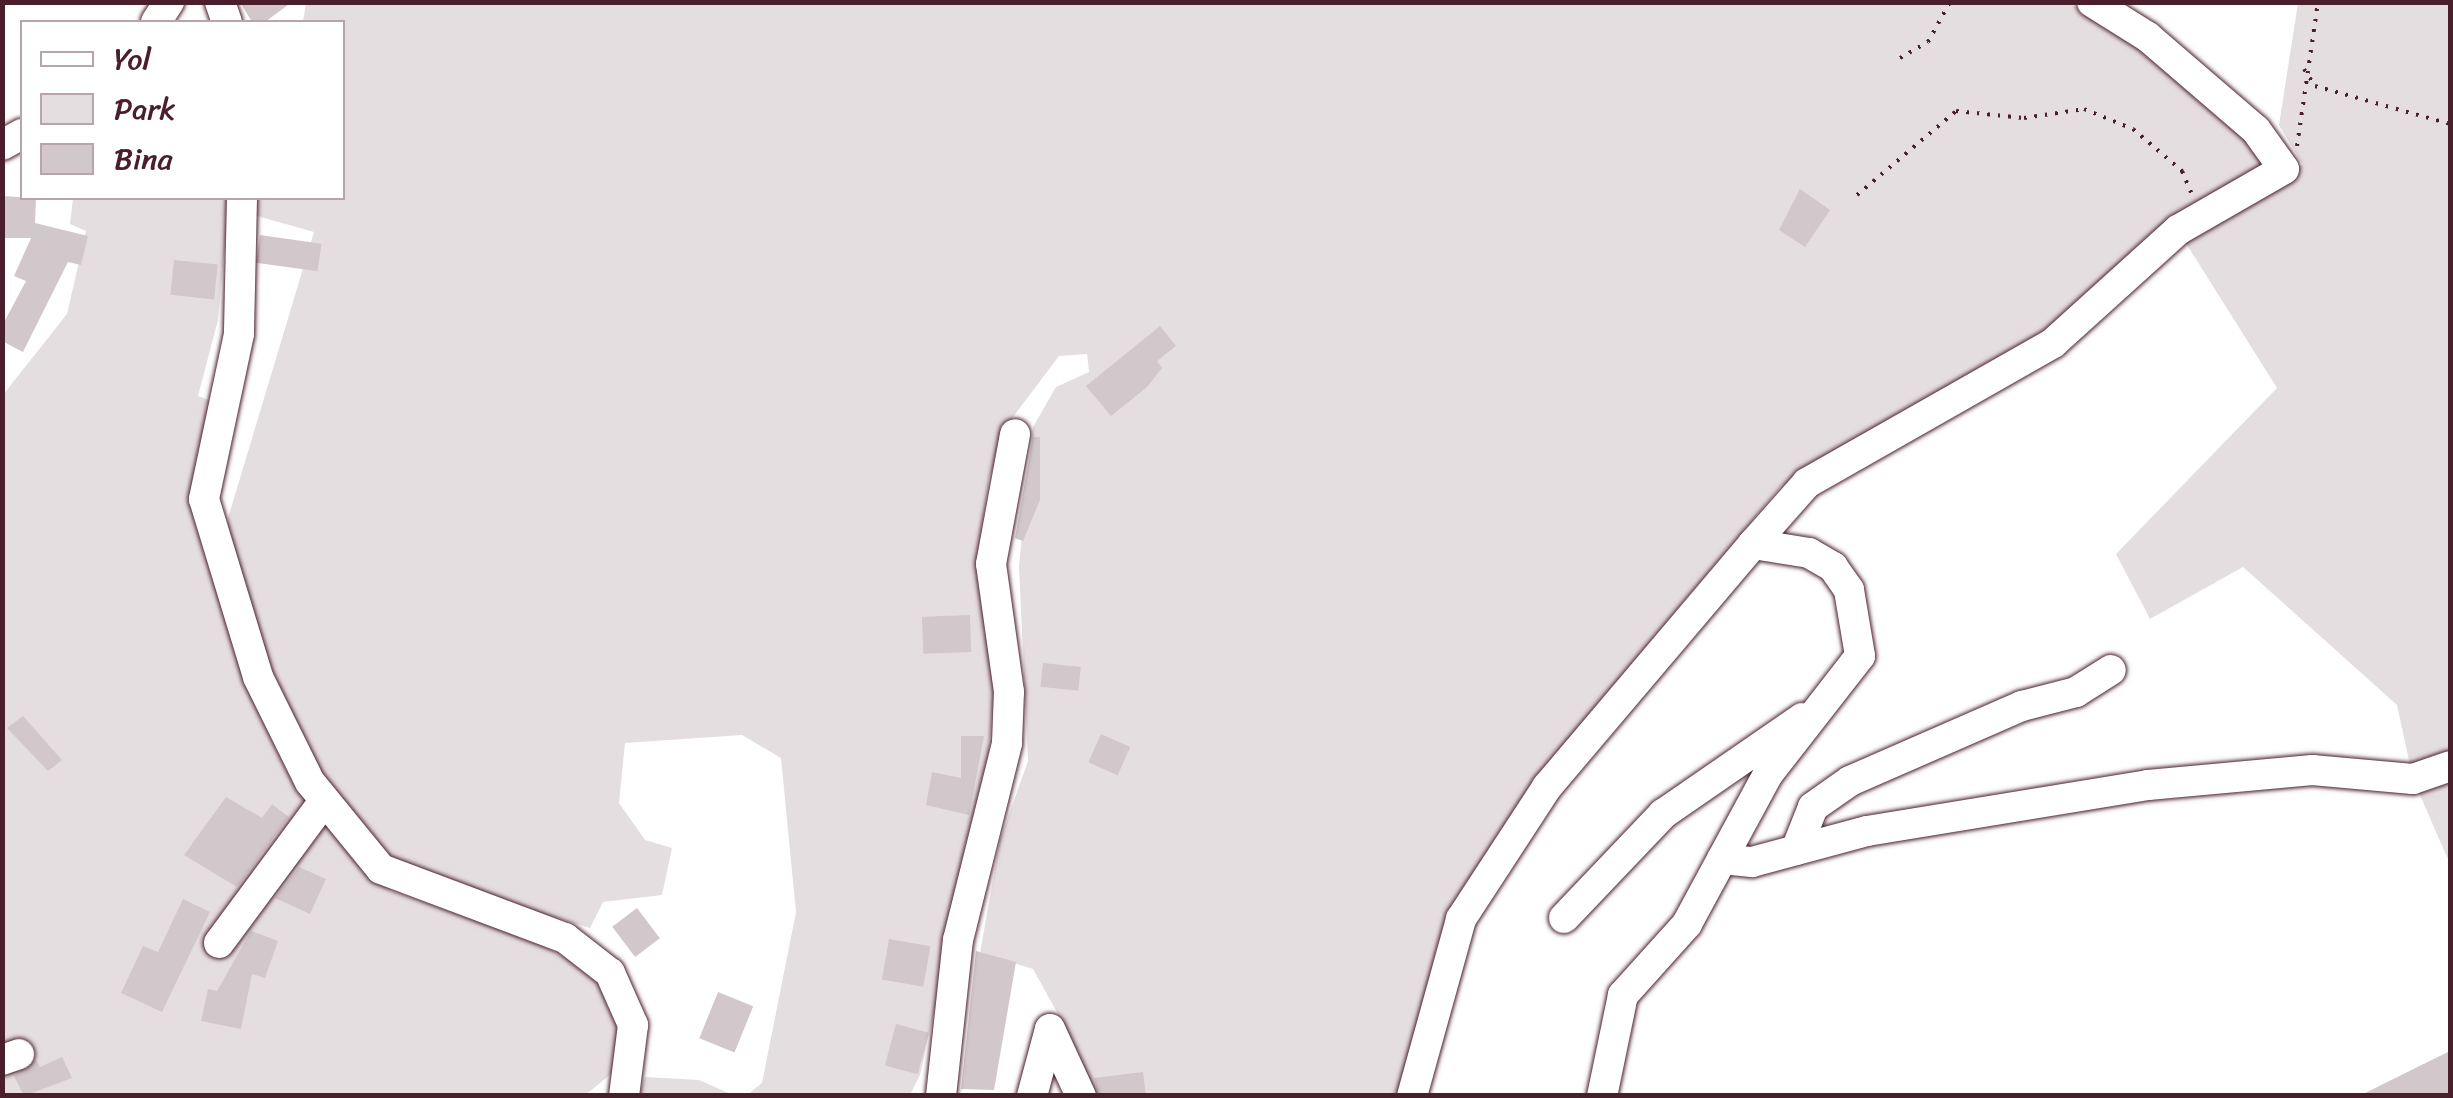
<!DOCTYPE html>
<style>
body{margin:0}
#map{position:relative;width:2453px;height:1098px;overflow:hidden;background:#fff;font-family:Sriracha,sans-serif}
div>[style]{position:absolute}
.green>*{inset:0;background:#e5dee0}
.building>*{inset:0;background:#d2c7cb;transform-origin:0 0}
.path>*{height:4px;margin-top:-2px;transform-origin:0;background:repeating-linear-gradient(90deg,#4a1f2b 0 2.5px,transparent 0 10.5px)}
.roads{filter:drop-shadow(0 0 2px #4a1f2b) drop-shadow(0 0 2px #4a1f2b)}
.minor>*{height:30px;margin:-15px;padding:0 15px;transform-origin:15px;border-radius:15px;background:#fff}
span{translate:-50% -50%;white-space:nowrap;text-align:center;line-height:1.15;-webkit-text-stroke:9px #fff;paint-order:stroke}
.frame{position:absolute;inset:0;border:5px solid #4a1f2b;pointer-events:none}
.legend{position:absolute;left:20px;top:20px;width:325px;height:180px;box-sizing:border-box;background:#fff;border:2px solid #b7a5aa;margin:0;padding:12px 18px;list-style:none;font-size:30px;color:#4a1f2b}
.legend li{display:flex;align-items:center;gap:20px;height:50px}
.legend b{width:50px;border:2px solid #b7a5aa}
</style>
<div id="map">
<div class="green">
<i style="clip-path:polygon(306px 3px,2069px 3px,2156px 56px,2284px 169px,2303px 165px,2279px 125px,2298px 3px,2450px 3px,2450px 864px,2413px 779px,2397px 705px,2243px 567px,2150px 619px,2116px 554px,2277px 388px,2177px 229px,2048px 332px,1780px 487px,1560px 749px,1472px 876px,1402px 1095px,1088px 1095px,1064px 1025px,1033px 969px,980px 953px,1000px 840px,1028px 761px,1019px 566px,1033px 427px,1056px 387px,1089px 372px,1087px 354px,1059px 356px,1010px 421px,989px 478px,977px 567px,994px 680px,988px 769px,920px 1075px,910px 1095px,747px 1095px,762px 1083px,796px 912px,781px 758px,742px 735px,625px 743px,619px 803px,645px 840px,672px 848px,662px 895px,603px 902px,590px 928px,405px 871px,328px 790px,296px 732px,228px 555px,228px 518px,314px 232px,257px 216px,256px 198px,342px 198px,342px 22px,303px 22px)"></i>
<i style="clip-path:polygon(73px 198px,229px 198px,218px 320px,198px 396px,211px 401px,190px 506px,220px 603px,330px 828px,391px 891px,532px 940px,588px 970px,606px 990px,619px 1015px,616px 1070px,584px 1096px,3px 1095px,2px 396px,67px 314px,86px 231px,70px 224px)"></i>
<i style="clip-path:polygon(645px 1077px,699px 1080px,733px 1095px,639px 1096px)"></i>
</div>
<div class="building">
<i style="clip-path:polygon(240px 2px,292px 2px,265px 22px,252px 22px)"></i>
<i style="clip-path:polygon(1800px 189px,1830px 210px,1805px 247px,1779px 230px)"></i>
<i style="clip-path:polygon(2px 196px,36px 198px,35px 223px,88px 236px,81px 265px,68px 262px,23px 352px,2px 341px,2px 326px,26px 281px,14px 276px,31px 238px,2px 238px)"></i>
<i style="left:260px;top:235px;width:62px;height:28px;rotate:8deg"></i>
<i style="left:174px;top:260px;width:44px;height:35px;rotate:6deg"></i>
<i style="clip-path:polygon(1160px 326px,1176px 346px,1157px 361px,1162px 368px,1147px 387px,1111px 416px,1086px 386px)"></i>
<i style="clip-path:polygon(1033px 437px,1040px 437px,1040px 500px,1023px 541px,1015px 538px)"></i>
<i style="left:970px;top:615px;width:37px;height:48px;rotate:88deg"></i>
<i style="left:1043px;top:663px;width:38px;height:24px;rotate:6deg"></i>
<i style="clip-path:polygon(23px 716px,62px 760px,48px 771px,7px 728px)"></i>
<i style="left:1101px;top:734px;width:32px;height:31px;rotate:24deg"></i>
<i style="clip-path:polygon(961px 736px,984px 736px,969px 815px,926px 805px,932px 772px,961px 778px)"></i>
<i style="clip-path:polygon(226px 797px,262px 818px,272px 804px,289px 817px,237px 887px,184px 855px)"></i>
<i style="clip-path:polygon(299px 867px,326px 879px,310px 914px,275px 898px)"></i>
<i style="clip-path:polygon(183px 899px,210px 912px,162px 1012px,121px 993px,143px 946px,158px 952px)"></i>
<i style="left:637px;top:908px;width:38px;height:31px;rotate:53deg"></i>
<i style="clip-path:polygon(251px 931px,278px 941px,265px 978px,252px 974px,241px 1029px,201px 1021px,208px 989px,217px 991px)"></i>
<i style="left:889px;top:939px;width:42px;height:41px;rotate:10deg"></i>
<i style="clip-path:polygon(976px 951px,1016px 962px,994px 1090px,961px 1089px)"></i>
<i style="left:718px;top:992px;width:38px;height:50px;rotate:22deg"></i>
<i style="left:896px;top:1024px;width:34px;height:43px;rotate:15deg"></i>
<i style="clip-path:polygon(2450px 1051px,2450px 1096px,2359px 1096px)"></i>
<i style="clip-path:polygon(62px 1057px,72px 1078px,24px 1096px,14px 1076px,36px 1060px,40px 1067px)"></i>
<i style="clip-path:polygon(1143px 1072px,1146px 1096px,1099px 1096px,1094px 1078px)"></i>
</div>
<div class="path">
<i style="left:1900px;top:58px;width:32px;rotate:-30deg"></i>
<i style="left:1928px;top:42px;width:46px;rotate:-61.2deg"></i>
<i style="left:2304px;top:69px;width:20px;rotate:57deg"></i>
<i style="left:2315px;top:86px;width:140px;rotate:15.7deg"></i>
<i style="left:2297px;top:146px;width:146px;rotate:-81.7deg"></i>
<i style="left:1857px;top:195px;width:130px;rotate:-40.3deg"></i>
<i style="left:1956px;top:111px;width:68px;rotate:5.9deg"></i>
<i style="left:2024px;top:118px;width:61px;rotate:-8.5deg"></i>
<i style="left:2084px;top:109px;width:53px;rotate:22.2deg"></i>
<i style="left:2133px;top:129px;width:65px;rotate:40.6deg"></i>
<i style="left:2182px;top:171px;width:25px;rotate:67deg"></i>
</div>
<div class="roads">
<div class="minor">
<i style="left:220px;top:2px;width:21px;rotate:71deg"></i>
<i style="left:156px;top:22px;width:24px;rotate:-57deg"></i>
<i style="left:2px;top:145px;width:23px;rotate:-29deg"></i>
<i style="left:242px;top:198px;width:136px;rotate:91.3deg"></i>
<i style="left:239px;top:334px;width:169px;rotate:102deg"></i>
<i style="left:204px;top:499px;width:186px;rotate:73.1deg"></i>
<i style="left:258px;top:677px;width:117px;rotate:63.7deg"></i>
<i style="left:310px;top:782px;width:112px;rotate:50.8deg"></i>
<i style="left:381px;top:869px;width:197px;rotate:20.6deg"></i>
<i style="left:565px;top:938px;width:57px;rotate:37.9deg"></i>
<i style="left:610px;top:973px;width:57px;rotate:66.1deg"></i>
<i style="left:633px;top:1025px;width:72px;rotate:97.2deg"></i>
<i style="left:1753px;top:544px;width:81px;rotate:-48.5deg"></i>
<i style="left:1807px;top:483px;width:283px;rotate:-29.6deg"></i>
<i style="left:2053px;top:343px;width:169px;rotate:-42.1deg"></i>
<i style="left:2178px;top:230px;width:122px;rotate:-29.9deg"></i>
<i style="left:2284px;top:169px;width:48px;rotate:-125.7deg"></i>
<i style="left:2256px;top:130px;width:143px;rotate:-139.3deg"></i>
<i style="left:2148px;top:37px;width:66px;rotate:-148deg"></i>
<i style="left:1796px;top:850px;width:46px;rotate:-68.4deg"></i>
<i style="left:1813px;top:807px;width:45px;rotate:-35.1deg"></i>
<i style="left:1850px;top:781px;width:188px;rotate:-23.6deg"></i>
<i style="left:2022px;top:706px;width:56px;rotate:-14.5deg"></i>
<i style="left:2076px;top:692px;width:41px;rotate:-32.2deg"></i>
<i style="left:1722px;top:859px;width:30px;rotate:6deg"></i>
<i style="left:1752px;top:862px;width:119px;rotate:-15.1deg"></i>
<i style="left:1867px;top:831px;width:285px;rotate:-9.3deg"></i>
<i style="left:2148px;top:785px;width:165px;rotate:-5.2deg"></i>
<i style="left:2312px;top:770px;width:101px;rotate:5.1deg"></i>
<i style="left:2413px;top:779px;width:39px;rotate:-19deg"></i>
<i style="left:1564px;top:918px;width:144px;rotate:-46.4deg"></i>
<i style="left:1663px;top:814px;width:169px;rotate:-34.6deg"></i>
<i style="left:219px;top:943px;width:177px;rotate:-53.5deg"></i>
<i style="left:2px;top:1060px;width:18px;rotate:-19deg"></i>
<i style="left:941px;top:1096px;width:157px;rotate:-83.8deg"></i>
<i style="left:958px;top:940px;width:203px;rotate:-76deg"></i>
<i style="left:1007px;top:743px;width:51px;rotate:-87.8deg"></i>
<i style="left:1009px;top:692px;width:129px;rotate:-98deg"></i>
<i style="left:991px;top:564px;width:132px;rotate:-79.5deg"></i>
<i style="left:1032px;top:1096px;width:69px;rotate:-75deg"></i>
<i style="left:1050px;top:1029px;width:74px;rotate:65.2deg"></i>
<i style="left:1412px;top:1096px;width:184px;rotate:-74.5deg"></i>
<i style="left:1461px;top:919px;width:158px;rotate:-56.9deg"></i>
<i style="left:1547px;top:787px;width:319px;rotate:-49.7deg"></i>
<i style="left:1753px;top:544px;width:57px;rotate:9.1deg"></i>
<i style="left:1809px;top:553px;width:28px;rotate:30deg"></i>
<i style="left:1833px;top:567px;width:28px;rotate:55deg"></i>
<i style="left:1849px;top:590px;width:67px;rotate:80.5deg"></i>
<i style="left:1860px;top:656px;width:150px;rotate:127.9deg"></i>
<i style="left:1768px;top:774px;width:170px;rotate:118.4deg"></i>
<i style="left:1687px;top:924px;width:96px;rotate:132deg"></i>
<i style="left:1623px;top:995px;width:103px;rotate:101.7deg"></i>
</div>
</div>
<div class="frame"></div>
<ul class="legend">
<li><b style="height:12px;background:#fff"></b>Yol</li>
<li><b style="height:28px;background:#e5dee0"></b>Park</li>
<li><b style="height:28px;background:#d2c7cb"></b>Bina</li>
</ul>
</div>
